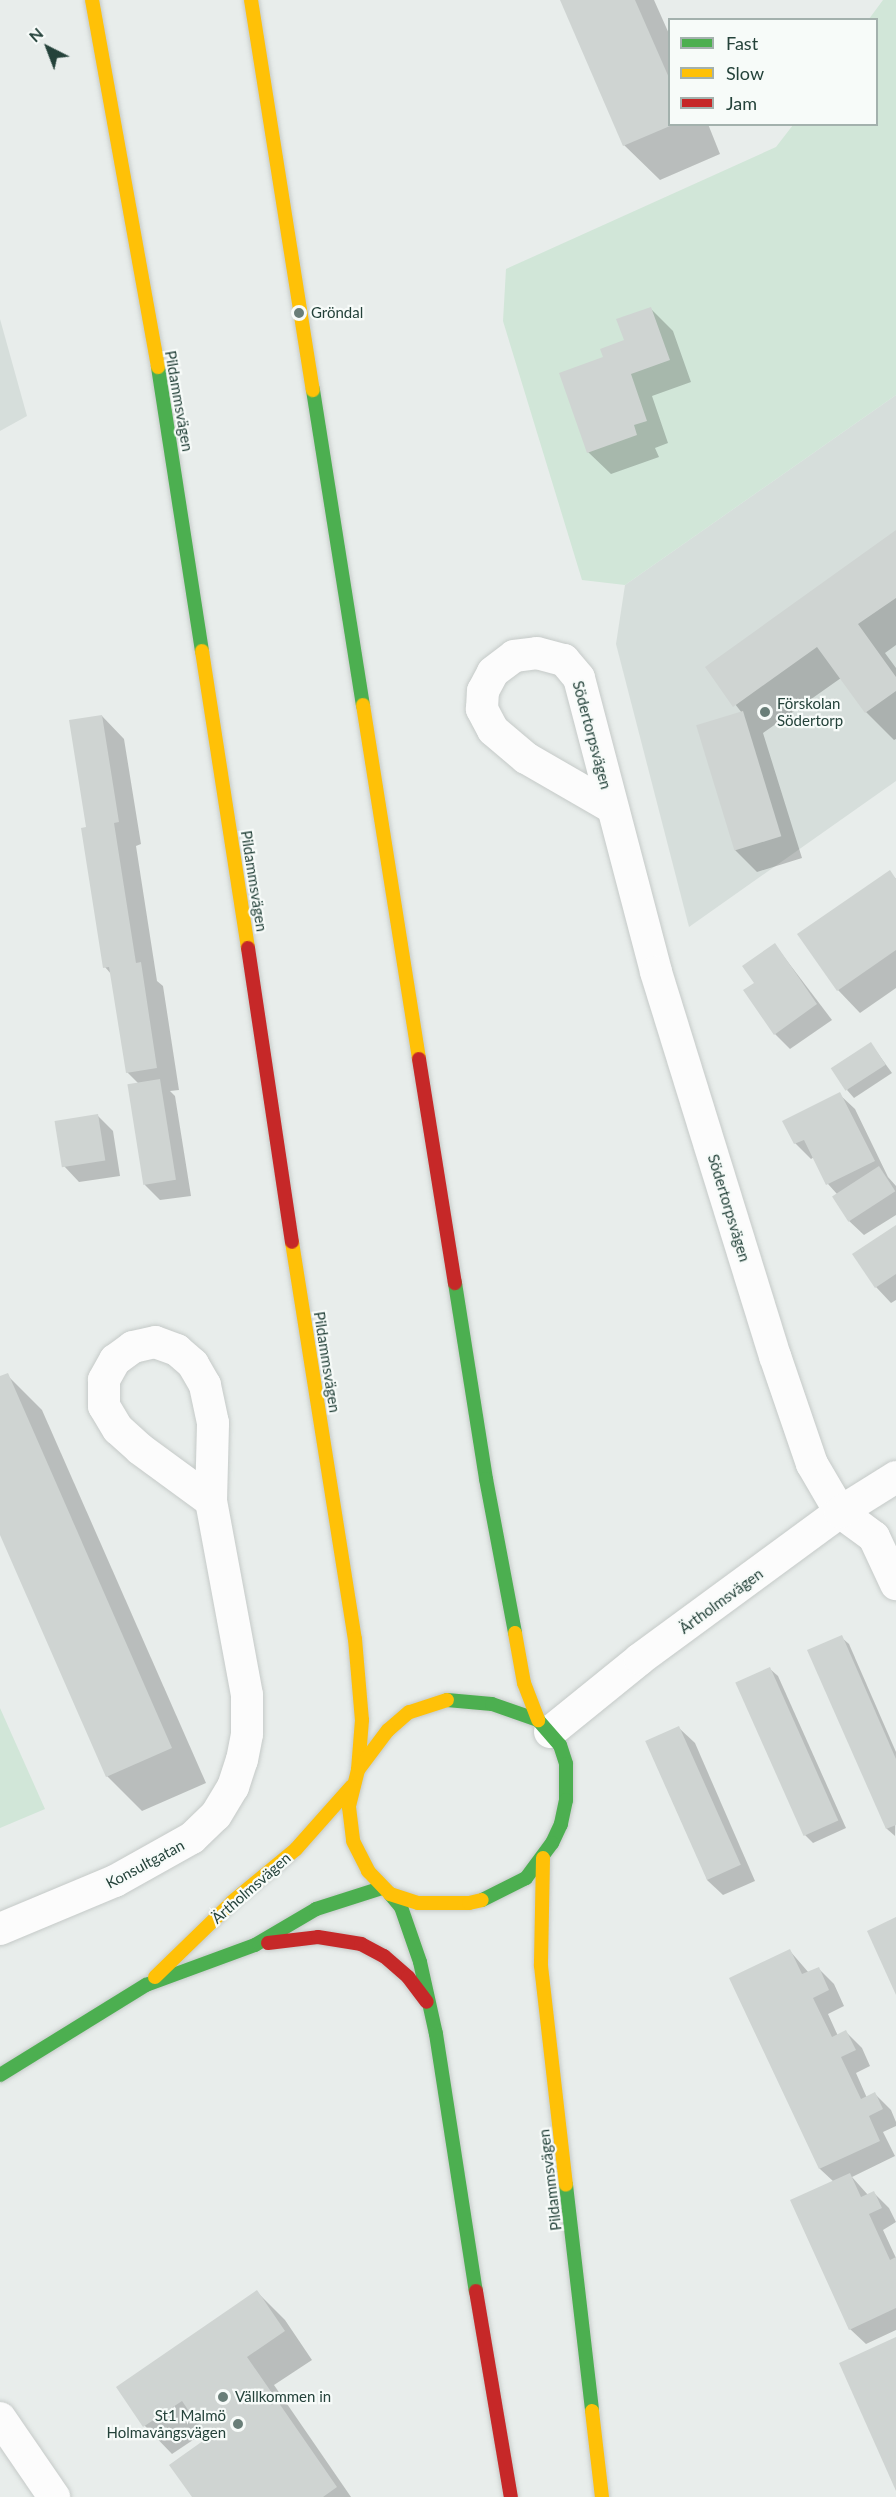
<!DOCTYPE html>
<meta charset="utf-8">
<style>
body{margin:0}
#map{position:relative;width:896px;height:2497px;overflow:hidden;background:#e8edeb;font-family:Lato,sans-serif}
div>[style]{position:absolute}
.built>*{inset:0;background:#d6dedb}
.green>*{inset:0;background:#d1e6d8}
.shadow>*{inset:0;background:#0003}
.building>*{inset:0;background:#cfd4d2;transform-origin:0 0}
.roads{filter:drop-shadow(0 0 2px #c5cac8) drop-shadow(0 0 2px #c5cac8)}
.street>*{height:32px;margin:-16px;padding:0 16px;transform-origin:16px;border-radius:16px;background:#fcfcfc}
.fast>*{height:14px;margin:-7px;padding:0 7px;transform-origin:7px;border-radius:7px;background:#4caf50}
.slow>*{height:14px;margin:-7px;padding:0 7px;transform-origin:7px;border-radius:7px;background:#ffc107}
.jam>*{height:14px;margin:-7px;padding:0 7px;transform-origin:7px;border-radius:7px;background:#c62828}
.dots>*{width:16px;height:16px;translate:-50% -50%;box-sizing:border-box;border:3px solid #f7fbf9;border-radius:50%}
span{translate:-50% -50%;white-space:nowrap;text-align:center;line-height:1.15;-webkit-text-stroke:4.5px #f7fbf9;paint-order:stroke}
.poi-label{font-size:15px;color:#24423a}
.left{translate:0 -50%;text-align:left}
.right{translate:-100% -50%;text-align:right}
.street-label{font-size:15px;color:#24423a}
.legend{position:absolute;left:668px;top:18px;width:210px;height:108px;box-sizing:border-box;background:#f7fbf9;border:2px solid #a3b1ad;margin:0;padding:8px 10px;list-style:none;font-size:18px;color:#24423a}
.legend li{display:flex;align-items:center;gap:12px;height:30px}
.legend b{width:30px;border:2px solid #a3b1ad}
.north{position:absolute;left:18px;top:18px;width:60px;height:60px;-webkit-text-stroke:4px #f7fbf9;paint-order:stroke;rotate:318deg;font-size:16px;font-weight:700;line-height:24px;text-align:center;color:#24423a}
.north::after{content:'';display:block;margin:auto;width:21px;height:27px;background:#24423a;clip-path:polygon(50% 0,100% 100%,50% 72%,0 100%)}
</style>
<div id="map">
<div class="built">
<i style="clip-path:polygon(0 319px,27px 416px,0 431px)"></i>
<i style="clip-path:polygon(896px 395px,896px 781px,689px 927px,616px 644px,625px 585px)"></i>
</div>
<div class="green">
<i style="clip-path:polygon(883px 0,896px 0,896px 395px,625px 585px,582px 580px,503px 321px,506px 269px,776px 147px,793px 125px,876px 124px,876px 20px,869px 19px)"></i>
<i style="clip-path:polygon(0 1708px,45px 1809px,0 1828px)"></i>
</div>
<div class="shadow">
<i style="clip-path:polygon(562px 0,654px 0,670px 36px,670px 124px,708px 124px,720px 154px,660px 180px,624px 145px)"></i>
<i style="clip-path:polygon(651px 309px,673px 331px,691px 382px,652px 396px,668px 443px,655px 448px,659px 457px,611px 474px,588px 452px,605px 358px,626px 341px)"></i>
<i style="clip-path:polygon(896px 531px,896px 645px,885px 653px,896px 668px,896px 739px,894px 740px,866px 712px,841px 678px,763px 733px,802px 858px,757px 872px,735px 850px,742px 713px,707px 668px)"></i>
<i style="clip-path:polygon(102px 716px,124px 739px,141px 844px,136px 846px,157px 981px,163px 986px,179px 1090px,170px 1091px,175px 1096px,191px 1196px,160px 1200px,145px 1185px,139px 1084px,127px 1072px,111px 974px,105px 967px,88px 828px)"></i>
<i style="clip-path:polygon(889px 872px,896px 879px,896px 988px,860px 1013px,838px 990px)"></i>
<i style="clip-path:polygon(775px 945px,832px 1020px,790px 1049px,775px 1034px,756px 983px)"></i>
<i style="clip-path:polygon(871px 1044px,892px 1073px,854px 1098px,847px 1090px)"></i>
<i style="clip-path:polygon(839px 1094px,855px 1109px,888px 1177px,896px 1186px,896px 1215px,864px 1235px,848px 1220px,837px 1194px,828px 1184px,814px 1157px,811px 1159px,795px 1143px)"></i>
<i style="clip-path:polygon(98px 1116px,113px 1131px,120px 1176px,79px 1182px,64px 1166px)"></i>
<i style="clip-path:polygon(896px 1227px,896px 1300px,891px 1303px,876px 1287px)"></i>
<i style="clip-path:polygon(7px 1375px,42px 1410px,206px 1783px,142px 1811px,107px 1776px,0 1531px,0 1378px)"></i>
<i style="clip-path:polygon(841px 1637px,849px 1644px,896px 1752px,895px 1836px,887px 1829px,809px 1651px)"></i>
<i style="clip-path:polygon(770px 1669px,778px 1676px,846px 1828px,813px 1843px,805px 1835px)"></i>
<i style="clip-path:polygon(679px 1728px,695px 1743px,755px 1881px,723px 1895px,707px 1880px)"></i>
<i style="clip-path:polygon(790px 1951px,809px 1973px,818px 1968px,834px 1984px,844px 2006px,828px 2014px,838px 2036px,846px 2032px,862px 2048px,870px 2066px,856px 2073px,867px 2098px,875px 2094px,891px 2110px,896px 2122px,896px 2126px,883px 2132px,895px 2156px,852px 2177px,868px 2195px,874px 2193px,889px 2208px,896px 2222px,883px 2230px,896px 2258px,896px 2330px,866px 2344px,850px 2329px,834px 2182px,820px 2169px,731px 1979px)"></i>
<i style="clip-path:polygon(257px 2292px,285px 2320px,312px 2360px,274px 2385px,351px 2497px,193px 2497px,209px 2439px,205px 2432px,172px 2454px,145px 2426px,118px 2387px)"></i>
</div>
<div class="building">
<i style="clip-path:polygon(560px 0,635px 0,670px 80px,670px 126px,623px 146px)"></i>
<i style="clip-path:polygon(651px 307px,670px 360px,631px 374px,647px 421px,634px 425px,637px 435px,587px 453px,559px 373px,603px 357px,600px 349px,624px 340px,616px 319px)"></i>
<i style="clip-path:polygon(896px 530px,896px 598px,858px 624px,896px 677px,896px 691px,865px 713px,817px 647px,733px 707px,705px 667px)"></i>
<i style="left:743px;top:711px;width:131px;height:49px;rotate:73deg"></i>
<i style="clip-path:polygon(102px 715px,119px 822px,114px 823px,136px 963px,141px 962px,157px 1068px,126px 1073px,109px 967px,103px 968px,81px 828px,86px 827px,69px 720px)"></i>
<i style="clip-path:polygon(890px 870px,896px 879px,896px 950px,837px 991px,797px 934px)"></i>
<i style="clip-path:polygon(775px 943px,817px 1004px,774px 1035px,743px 990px,754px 983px,742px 966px)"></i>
<i style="left:871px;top:1042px;width:27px;height:48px;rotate:57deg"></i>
<i style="left:160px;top:1079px;width:102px;height:33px;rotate:81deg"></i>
<i style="clip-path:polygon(840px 1092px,875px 1161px,826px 1185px,804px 1140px,794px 1144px,782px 1121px)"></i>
<i style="left:98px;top:1114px;width:47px;height:44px;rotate:81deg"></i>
<i style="left:879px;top:1166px;width:30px;height:56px;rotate:57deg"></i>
<i style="clip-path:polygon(896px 1225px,896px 1274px,875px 1288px,852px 1254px)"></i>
<i style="clip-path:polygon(8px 1373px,172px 1748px,106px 1777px,0 1535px,0 1376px)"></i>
<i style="clip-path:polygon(842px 1635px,896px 1759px,896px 1825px,886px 1829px,807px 1650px)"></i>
<i style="left:770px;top:1667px;width:168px;height:38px;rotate:66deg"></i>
<i style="left:679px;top:1726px;width:152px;height:37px;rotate:66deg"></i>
<i style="clip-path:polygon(896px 1917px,896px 1995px,867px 1931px)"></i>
<i style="clip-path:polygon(790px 1949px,802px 1974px,819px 1967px,829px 1990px,813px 1998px,832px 2037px,846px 2030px,856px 2050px,841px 2057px,861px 2099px,875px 2092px,883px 2109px,869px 2116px,880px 2141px,819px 2169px,729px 1978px)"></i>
<i style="clip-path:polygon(850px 2173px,861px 2197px,874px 2191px,882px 2208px,869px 2214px,890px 2260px,896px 2257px,896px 2308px,849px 2330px,790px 2200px)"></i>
<i style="clip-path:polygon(257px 2290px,285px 2331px,247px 2357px,337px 2487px,323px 2497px,192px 2497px,169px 2465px,207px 2438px,182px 2401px,143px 2427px,116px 2387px)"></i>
<i style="clip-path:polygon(896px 2337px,896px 2491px,839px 2363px)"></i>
</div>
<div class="roads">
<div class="street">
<i style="left:611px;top:807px;width:98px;rotate:-150deg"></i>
<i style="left:526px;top:758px;width:43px;rotate:-139.7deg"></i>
<i style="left:493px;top:730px;width:24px;rotate:-118deg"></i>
<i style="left:482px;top:709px;width:18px;rotate:-87deg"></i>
<i style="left:483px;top:691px;width:21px;rotate:-62deg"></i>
<i style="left:493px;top:672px;width:26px;rotate:-37deg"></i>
<i style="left:514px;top:656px;width:23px;rotate:-7deg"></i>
<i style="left:537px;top:653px;width:28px;rotate:15deg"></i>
<i style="left:564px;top:660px;width:23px;rotate:50deg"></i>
<i style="left:579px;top:678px;width:304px;rotate:75.3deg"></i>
<i style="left:656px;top:972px;width:402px;rotate:72.8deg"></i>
<i style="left:775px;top:1356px;width:114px;rotate:71.1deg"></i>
<i style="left:812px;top:1464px;width:56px;rotate:59.7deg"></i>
<i style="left:840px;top:1512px;width:42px;rotate:36.3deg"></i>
<i style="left:874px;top:1537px;width:52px;rotate:64.9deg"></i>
<i style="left:550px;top:1732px;width:116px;rotate:-39deg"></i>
<i style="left:640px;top:1659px;width:248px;rotate:-36.3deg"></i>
<i style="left:840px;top:1512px;width:66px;rotate:-32deg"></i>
<i style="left:0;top:1929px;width:125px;rotate:-22.7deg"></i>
<i style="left:115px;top:1881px;width:88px;rotate:-29.2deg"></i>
<i style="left:192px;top:1838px;width:33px;rotate:-44deg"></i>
<i style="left:216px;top:1815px;width:33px;rotate:-59deg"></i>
<i style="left:233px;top:1787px;width:28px;rotate:-72deg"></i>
<i style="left:242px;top:1760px;width:26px;rotate:-79deg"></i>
<i style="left:247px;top:1734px;width:39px;rotate:-90deg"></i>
<i style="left:247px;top:1695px;width:197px;rotate:-100.5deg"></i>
<i style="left:211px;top:1501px;width:78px;rotate:-88.5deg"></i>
<i style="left:213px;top:1423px;width:39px;rotate:-102deg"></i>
<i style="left:205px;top:1385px;width:24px;rotate:-120deg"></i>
<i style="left:193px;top:1364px;width:21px;rotate:-139deg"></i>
<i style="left:177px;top:1350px;width:23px;rotate:-160deg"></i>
<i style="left:155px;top:1342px;width:23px;rotate:167deg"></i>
<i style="left:133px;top:1347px;width:22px;rotate:144deg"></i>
<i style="left:115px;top:1360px;width:23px;rotate:119deg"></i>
<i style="left:104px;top:1380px;width:26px;rotate:90deg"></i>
<i style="left:104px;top:1406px;width:27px;rotate:59deg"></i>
<i style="left:118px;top:1429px;width:30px;rotate:42deg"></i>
<i style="left:140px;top:1449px;width:88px;rotate:36.2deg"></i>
<i style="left:0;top:2418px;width:96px;rotate:55.6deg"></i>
</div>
<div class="fast">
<i style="left:158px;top:367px;width:287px;rotate:81.2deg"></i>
<i style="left:313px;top:390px;width:319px;rotate:81deg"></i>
<i style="left:455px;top:1283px;width:198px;rotate:81deg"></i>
<i style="left:486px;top:1479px;width:157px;rotate:79.3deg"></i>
<i style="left:447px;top:1700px;width:45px;rotate:5.1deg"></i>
<i style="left:492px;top:1704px;width:49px;rotate:19.2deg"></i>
<i style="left:538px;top:1720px;width:33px;rotate:49deg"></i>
<i style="left:560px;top:1745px;width:20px;rotate:72deg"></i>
<i style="left:566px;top:1764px;width:36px;rotate:90deg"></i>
<i style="left:566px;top:1800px;width:25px;rotate:102deg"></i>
<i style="left:561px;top:1824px;width:21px;rotate:115deg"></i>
<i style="left:552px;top:1843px;width:44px;rotate:126.6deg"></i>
<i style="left:526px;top:1878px;width:49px;rotate:153.4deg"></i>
<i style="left:390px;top:1894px;width:17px;rotate:50deg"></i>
<i style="left:401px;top:1907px;width:58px;rotate:70.9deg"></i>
<i style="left:420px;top:1962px;width:74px;rotate:77.5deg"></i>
<i style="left:436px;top:2034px;width:260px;rotate:81.2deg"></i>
<i style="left:0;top:2075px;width:172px;rotate:-31.7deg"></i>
<i style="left:146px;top:1985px;width:116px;rotate:-20.2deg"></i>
<i style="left:255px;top:1945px;width:71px;rotate:-30.5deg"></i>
<i style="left:316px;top:1909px;width:69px;rotate:-17.7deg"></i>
<i style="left:566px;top:2185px;width:227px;rotate:83.4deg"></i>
</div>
<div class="slow">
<i style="left:92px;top:0;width:373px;rotate:79.8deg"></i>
<i style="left:251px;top:0;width:395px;rotate:81deg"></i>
<i style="left:202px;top:651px;width:301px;rotate:81.2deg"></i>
<i style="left:363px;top:705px;width:358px;rotate:81deg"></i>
<i style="left:292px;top:1242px;width:402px;rotate:81deg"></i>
<i style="left:355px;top:1639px;width:81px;rotate:85.1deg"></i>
<i style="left:362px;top:1720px;width:50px;rotate:94.6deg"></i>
<i style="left:515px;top:1633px;width:51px;rotate:79.8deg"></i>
<i style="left:524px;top:1683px;width:40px;rotate:69deg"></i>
<i style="left:447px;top:1700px;width:40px;rotate:162deg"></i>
<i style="left:409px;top:1712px;width:28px;rotate:139deg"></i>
<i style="left:388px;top:1730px;width:50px;rotate:126.9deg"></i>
<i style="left:358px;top:1770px;width:38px;rotate:104deg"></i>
<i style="left:349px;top:1807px;width:34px;rotate:83deg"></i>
<i style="left:353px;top:1841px;width:34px;rotate:63deg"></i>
<i style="left:368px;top:1871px;width:32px;rotate:46deg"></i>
<i style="left:390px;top:1894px;width:29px;rotate:18deg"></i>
<i style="left:418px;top:1903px;width:51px"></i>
<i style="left:469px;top:1903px;width:13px;rotate:-13deg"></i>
<i style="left:543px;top:1858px;width:108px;rotate:91.1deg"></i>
<i style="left:541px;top:1966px;width:220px;rotate:83.5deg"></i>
<i style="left:155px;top:1977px;width:107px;rotate:-44.2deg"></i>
<i style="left:232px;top:1902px;width:83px;rotate:-39.6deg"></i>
<i style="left:296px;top:1849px;width:84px;rotate:-48.4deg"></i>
<i style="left:592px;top:2411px;width:87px;rotate:83.4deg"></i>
</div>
<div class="jam">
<i style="left:248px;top:948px;width:297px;rotate:81.5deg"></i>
<i style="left:419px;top:1059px;width:227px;rotate:80.9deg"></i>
<i style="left:268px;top:1943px;width:50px;rotate:-6.8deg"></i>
<i style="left:318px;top:1937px;width:44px;rotate:9.2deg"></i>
<i style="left:361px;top:1944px;width:26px;rotate:28deg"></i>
<i style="left:384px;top:1956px;width:32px;rotate:41deg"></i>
<i style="left:408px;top:1977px;width:31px;rotate:53deg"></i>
<i style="left:476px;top:2291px;width:209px;rotate:80.4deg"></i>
</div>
</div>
<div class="dots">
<i style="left:299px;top:313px;background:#697e78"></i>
<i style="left:765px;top:712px;background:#697e78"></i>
<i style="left:223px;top:2397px;background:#697e78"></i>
<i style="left:238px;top:2424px;background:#697e78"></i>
</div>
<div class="poi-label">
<span class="left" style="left:311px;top:313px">Gröndal</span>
<span class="left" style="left:777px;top:712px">Förskolan<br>Södertorp</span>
<span class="left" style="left:235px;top:2397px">Vällkommen in</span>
<span class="right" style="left:226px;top:2424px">St1 Malmö<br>Holmavångsvägen</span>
</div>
<div class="street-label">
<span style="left:179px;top:401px;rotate:80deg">Pildammsvägen</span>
<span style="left:592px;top:735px;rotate:75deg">Södertorpsvägen</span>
<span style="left:254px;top:881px;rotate:81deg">Pildammsvägen</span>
<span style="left:729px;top:1208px;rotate:73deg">Södertorpsvägen</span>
<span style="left:327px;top:1362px;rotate:81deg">Pildammsvägen</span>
<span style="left:721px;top:1601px;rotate:-36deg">Ärtholmsvägen</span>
<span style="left:145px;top:1864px;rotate:-28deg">Konsultgatan</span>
<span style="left:251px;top:1888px;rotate:-41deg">Ärtholmsvägen</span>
<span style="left:550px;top:2180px;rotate:-97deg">Pildammsvägen</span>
</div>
<ul class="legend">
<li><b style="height:8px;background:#4caf50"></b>Fast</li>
<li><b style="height:8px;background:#ffc107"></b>Slow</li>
<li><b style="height:8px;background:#c62828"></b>Jam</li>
</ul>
<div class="north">N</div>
</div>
